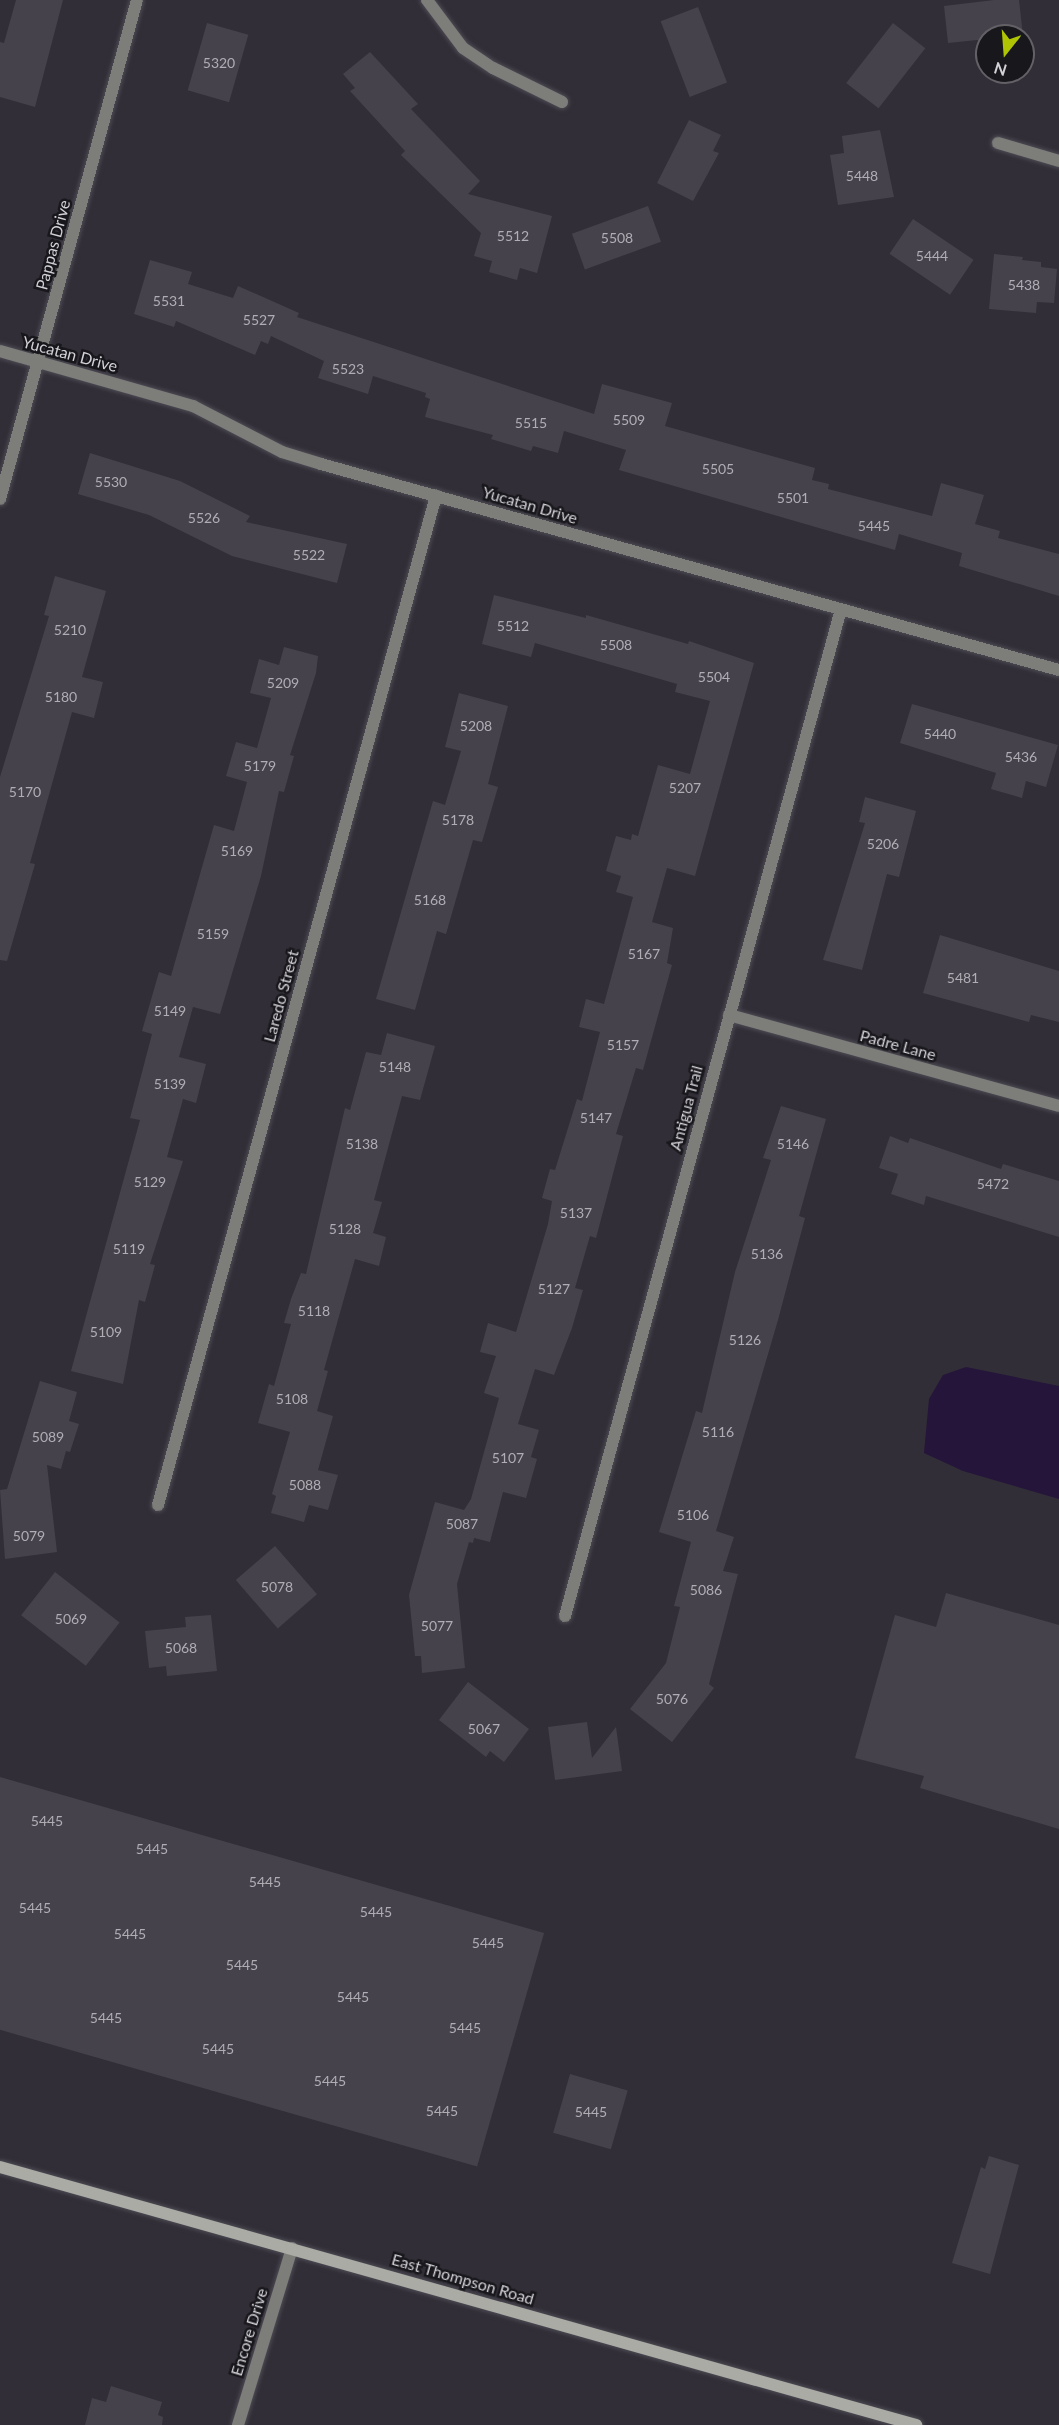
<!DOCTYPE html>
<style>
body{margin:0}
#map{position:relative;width:1059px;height:2425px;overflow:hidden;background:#312e37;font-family:Lato,sans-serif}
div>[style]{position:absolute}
.water>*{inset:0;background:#25153b}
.building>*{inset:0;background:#45424b;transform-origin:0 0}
.roads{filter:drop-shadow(0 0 2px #4e4b54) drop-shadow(0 0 2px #4e4b54)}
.minor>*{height:12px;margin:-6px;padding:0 6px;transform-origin:6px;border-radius:6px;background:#7d7e7a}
.secondary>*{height:12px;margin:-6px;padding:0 6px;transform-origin:6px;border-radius:6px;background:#a9aba4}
span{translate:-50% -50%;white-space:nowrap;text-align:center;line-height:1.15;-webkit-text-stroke:5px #18171b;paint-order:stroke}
.number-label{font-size:14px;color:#b0adb4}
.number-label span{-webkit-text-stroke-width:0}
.street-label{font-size:16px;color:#d3d1d7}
.north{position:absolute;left:975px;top:24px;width:60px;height:60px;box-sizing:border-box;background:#18171b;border:2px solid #636166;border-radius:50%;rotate:197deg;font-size:16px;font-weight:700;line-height:24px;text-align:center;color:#d3d1d7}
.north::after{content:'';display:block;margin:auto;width:21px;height:27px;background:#afc504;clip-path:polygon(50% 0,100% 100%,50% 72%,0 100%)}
</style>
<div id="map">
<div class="water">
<i style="clip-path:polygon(966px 1367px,1059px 1386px,1059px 1499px,963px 1471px,924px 1453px,929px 1399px,943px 1375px)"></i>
</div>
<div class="building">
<i style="clip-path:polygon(16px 0,63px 0,35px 107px,0 97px,0 42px,4px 43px)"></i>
<i style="clip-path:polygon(994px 0,1019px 0,1023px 36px,987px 36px,987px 39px,948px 43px,944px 6px)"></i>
<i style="left:698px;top:7px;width:81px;height:40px;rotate:69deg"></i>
<i style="left:207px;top:23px;width:43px;height:70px;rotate:16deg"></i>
<i style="left:893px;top:23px;width:41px;height:76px;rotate:38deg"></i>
<i style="clip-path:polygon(370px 52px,418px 104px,411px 109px,480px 181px,468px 194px,552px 216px,537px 273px,520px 268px,517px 280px,489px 272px,492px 261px,474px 256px,481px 233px,401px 155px,405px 151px,350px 91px,355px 88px,343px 74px)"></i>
<i style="clip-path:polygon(689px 120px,721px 135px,713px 151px,719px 153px,693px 201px,657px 183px)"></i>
<i style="clip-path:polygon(880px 130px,894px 197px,838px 205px,830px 155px,844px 153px,842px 136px)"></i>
<i style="left:648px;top:206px;width:38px;height:81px;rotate:70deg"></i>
<i style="left:913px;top:219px;width:73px;height:42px;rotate:34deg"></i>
<i style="clip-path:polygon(994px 254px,1023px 257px,1022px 260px,1041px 262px,1041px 267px,1057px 269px,1054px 303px,1037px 302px,1036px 313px,989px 309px)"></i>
<i style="clip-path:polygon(150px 260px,192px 272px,188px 284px,233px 298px,238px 286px,299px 313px,297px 317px,594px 414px,602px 384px,672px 403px,665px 426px,815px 468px,812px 480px,829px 484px,828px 489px,932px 516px,941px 483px,984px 495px,975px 524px,1000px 531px,998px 538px,1059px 554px,1059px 596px,959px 566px,962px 553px,899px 534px,895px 550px,619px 470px,626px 450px,564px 431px,558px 453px,533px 446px,531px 451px,491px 439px,493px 435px,425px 417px,430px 399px,425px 397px,426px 393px,373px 376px,368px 394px,318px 378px,324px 361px,271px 336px,268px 344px,261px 341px,255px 355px,176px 321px,174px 327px,134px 314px)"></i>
<i style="clip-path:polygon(90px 453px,180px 481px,250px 516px,246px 522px,347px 544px,337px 583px,232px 556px,149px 515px,78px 494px)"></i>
<i style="clip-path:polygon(55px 576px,106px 591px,82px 677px,103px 682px,94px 718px,72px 712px,30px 863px,35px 864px,7px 961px,0 960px,0 777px,49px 616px,44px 615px)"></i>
<i style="clip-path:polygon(494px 595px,586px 618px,586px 615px,688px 644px,689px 641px,754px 663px,695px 876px,667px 868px,652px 922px,673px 928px,667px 963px,672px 965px,643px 1070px,636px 1068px,616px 1134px,623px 1136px,596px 1238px,590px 1236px,575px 1288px,583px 1290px,572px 1328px,554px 1375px,535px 1369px,518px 1424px,539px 1430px,531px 1457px,537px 1459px,526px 1498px,503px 1492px,490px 1542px,474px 1538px,473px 1543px,469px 1542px,457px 1584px,465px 1668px,422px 1673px,421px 1656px,415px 1656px,409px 1595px,435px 1502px,464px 1510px,471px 1499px,499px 1398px,484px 1393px,496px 1356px,480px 1352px,488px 1323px,516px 1332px,548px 1224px,552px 1201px,542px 1198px,550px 1169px,555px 1170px,577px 1099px,582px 1101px,600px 1032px,579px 1027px,586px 999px,604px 1004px,633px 897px,616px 892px,621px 876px,606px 871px,616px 836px,631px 840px,632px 834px,638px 836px,658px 765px,690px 774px,710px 701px,675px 692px,677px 684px,535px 643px,531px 657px,482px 644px)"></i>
<i style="clip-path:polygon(284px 647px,318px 656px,316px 673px,290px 755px,294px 756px,284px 792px,279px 791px,261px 876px,220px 1014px,193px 1007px,179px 1057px,206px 1064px,196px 1103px,183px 1099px,167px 1157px,183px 1161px,150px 1264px,155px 1265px,145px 1302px,139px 1300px,123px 1384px,71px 1371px,140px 1120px,130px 1118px,152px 1034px,142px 1031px,159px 972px,171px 976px,214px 825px,234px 831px,247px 782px,226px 776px,236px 742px,257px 748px,271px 698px,250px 693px,259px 659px,279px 665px)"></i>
<i style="clip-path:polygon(459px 693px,508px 706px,488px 784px,498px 787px,482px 842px,473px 840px,446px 934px,437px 931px,415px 1010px,376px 999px,433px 801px,445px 805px,461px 751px,445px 747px)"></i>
<i style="clip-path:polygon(912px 704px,1058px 745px,1046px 787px,1026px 781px,1022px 798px,991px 789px,996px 773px,900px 743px)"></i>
<i style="clip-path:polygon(865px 797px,916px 811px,899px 877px,887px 874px,862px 970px,823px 960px,865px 823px,859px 822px)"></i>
<i style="clip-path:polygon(940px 935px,1059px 971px,1059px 1022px,1031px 1015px,1029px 1022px,923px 993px)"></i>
<i style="clip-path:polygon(387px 1033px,435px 1046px,420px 1100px,402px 1096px,374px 1200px,382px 1202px,373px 1233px,386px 1237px,379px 1266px,355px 1259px,324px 1370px,328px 1371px,317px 1411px,333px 1416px,318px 1470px,338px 1475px,328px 1510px,309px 1505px,304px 1522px,271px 1513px,276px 1496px,272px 1494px,290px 1432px,258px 1423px,269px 1384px,274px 1386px,291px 1324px,284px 1323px,291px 1299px,301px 1273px,306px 1274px,345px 1108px,350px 1110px,366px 1052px,381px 1055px)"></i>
<i style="clip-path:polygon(781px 1106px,826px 1119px,799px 1216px,805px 1218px,778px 1320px,716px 1531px,734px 1537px,723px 1571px,738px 1574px,709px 1684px,714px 1688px,672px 1742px,630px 1709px,666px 1663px,680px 1607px,674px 1606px,691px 1542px,659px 1532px,696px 1411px,702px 1413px,735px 1272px,771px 1160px,763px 1158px)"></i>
<i style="clip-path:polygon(890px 1136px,908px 1143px,910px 1138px,1001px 1169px,1003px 1164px,1059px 1181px,1059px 1237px,926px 1196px,924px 1205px,891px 1194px,898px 1174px,879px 1168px)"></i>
<i style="clip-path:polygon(40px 1381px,77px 1392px,69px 1421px,79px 1424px,70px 1452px,66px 1451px,61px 1469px,47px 1465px,57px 1552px,5px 1559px,0 1490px,7px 1489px)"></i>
<i style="left:275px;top:1546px;width:64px;height:52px;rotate:49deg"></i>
<i style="left:55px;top:1572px;width:82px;height:55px;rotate:38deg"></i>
<i style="clip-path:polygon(946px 1593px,1059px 1625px,1059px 1829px,920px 1788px,924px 1776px,855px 1758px,895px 1615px,936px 1627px)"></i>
<i style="clip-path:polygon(211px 1615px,217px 1671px,167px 1676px,166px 1666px,149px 1668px,145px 1631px,186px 1627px,185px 1617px)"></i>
<i style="clip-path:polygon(468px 1682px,529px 1729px,504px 1762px,490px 1751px,486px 1757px,439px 1720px)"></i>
<i style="clip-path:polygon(587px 1722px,592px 1758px,616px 1727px,622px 1771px,555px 1780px,548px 1727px)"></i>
<i style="left:0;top:1777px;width:566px;height:243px;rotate:16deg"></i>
<i style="left:570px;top:2074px;width:60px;height:61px;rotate:16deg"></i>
<i style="clip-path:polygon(989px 2156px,1019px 2165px,990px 2274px,952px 2263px,981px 2167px,985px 2169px)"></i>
<i style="clip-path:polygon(111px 2386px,162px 2402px,158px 2415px,163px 2417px,162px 2425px,85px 2425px,92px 2398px,106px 2402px)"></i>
</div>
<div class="roads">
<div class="minor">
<i style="left:427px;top:0;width:60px;rotate:53.1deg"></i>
<i style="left:463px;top:48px;width:36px;rotate:34deg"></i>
<i style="left:493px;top:68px;width:77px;rotate:26.2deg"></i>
<i style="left:998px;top:143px;width:64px;rotate:16.4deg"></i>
<i style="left:0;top:351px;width:201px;rotate:15.9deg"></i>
<i style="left:193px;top:406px;width:100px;rotate:27.3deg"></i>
<i style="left:282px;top:452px;width:41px;rotate:17.1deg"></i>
<i style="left:321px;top:464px;width:766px;rotate:15.6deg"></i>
<i style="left:0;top:499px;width:517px;rotate:-74.65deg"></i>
<i style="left:729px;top:1015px;width:342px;rotate:15.4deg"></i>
<i style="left:158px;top:1505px;width:1047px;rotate:-74.6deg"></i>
<i style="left:565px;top:1616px;width:1044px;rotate:-74.67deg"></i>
<i style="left:238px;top:2425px;width:185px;rotate:-73deg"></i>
</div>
<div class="secondary">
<i style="left:0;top:2167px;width:952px;rotate:15.73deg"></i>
</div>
</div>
<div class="number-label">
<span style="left:219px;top:63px">5320</span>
<span style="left:862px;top:176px">5448</span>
<span style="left:513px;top:236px">5512</span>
<span style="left:617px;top:238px">5508</span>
<span style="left:932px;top:256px">5444</span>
<span style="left:1024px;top:285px">5438</span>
<span style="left:169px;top:301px">5531</span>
<span style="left:259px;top:320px">5527</span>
<span style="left:348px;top:369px">5523</span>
<span style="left:629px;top:420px">5509</span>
<span style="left:531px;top:423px">5515</span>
<span style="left:718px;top:469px">5505</span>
<span style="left:111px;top:482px">5530</span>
<span style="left:793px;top:498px">5501</span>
<span style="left:204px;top:518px">5526</span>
<span style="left:874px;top:526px">5445</span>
<span style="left:309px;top:555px">5522</span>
<span style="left:513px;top:626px">5512</span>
<span style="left:70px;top:630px">5210</span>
<span style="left:616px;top:645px">5508</span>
<span style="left:714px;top:677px">5504</span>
<span style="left:283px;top:683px">5209</span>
<span style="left:61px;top:697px">5180</span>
<span style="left:476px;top:726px">5208</span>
<span style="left:940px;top:734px">5440</span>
<span style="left:1021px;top:757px">5436</span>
<span style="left:260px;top:766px">5179</span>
<span style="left:685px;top:788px">5207</span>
<span style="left:25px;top:792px">5170</span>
<span style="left:458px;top:820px">5178</span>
<span style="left:883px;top:844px">5206</span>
<span style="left:237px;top:851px">5169</span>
<span style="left:430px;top:900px">5168</span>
<span style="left:213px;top:934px">5159</span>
<span style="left:644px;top:954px">5167</span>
<span style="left:963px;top:978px">5481</span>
<span style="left:170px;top:1011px">5149</span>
<span style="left:623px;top:1045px">5157</span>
<span style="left:395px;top:1067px">5148</span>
<span style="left:170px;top:1084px">5139</span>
<span style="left:596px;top:1118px">5147</span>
<span style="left:362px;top:1144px">5138</span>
<span style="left:793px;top:1144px">5146</span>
<span style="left:150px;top:1182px">5129</span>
<span style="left:993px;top:1184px">5472</span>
<span style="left:576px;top:1213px">5137</span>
<span style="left:345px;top:1229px">5128</span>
<span style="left:129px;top:1249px">5119</span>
<span style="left:767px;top:1254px">5136</span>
<span style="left:554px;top:1289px">5127</span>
<span style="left:314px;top:1311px">5118</span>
<span style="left:106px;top:1332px">5109</span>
<span style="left:745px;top:1340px">5126</span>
<span style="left:292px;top:1399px">5108</span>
<span style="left:718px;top:1432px">5116</span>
<span style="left:48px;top:1437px">5089</span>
<span style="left:508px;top:1458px">5107</span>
<span style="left:305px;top:1485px">5088</span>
<span style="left:693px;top:1515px">5106</span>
<span style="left:462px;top:1524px">5087</span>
<span style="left:29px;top:1536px">5079</span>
<span style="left:277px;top:1587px">5078</span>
<span style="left:706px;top:1590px">5086</span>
<span style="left:71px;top:1619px">5069</span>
<span style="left:437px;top:1626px">5077</span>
<span style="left:181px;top:1648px">5068</span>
<span style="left:672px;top:1699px">5076</span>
<span style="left:484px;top:1729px">5067</span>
<span style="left:47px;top:1821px">5445</span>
<span style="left:152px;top:1849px">5445</span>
<span style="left:265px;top:1882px">5445</span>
<span style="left:35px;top:1908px">5445</span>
<span style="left:376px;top:1912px">5445</span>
<span style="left:130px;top:1934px">5445</span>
<span style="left:488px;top:1943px">5445</span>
<span style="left:242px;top:1965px">5445</span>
<span style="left:353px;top:1997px">5445</span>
<span style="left:106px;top:2018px">5445</span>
<span style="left:465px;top:2028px">5445</span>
<span style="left:218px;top:2049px">5445</span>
<span style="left:330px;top:2081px">5445</span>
<span style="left:442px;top:2111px">5445</span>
<span style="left:591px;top:2112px">5445</span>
</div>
<div class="street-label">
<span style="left:53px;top:245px;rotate:-75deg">Pappas Drive</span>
<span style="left:70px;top:354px;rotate:15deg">Yucatan Drive</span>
<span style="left:530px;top:505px;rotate:16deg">Yucatan Drive</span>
<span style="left:281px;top:996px;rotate:-75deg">Laredo Street</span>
<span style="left:898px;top:1045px;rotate:15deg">Padre Lane</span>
<span style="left:686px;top:1108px;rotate:-75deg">Antigua Trail</span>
<span style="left:463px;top:2279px;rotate:16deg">East Thompson Road</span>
<span style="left:249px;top:2332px;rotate:-73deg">Encore Drive</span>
</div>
<div class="north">N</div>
</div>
